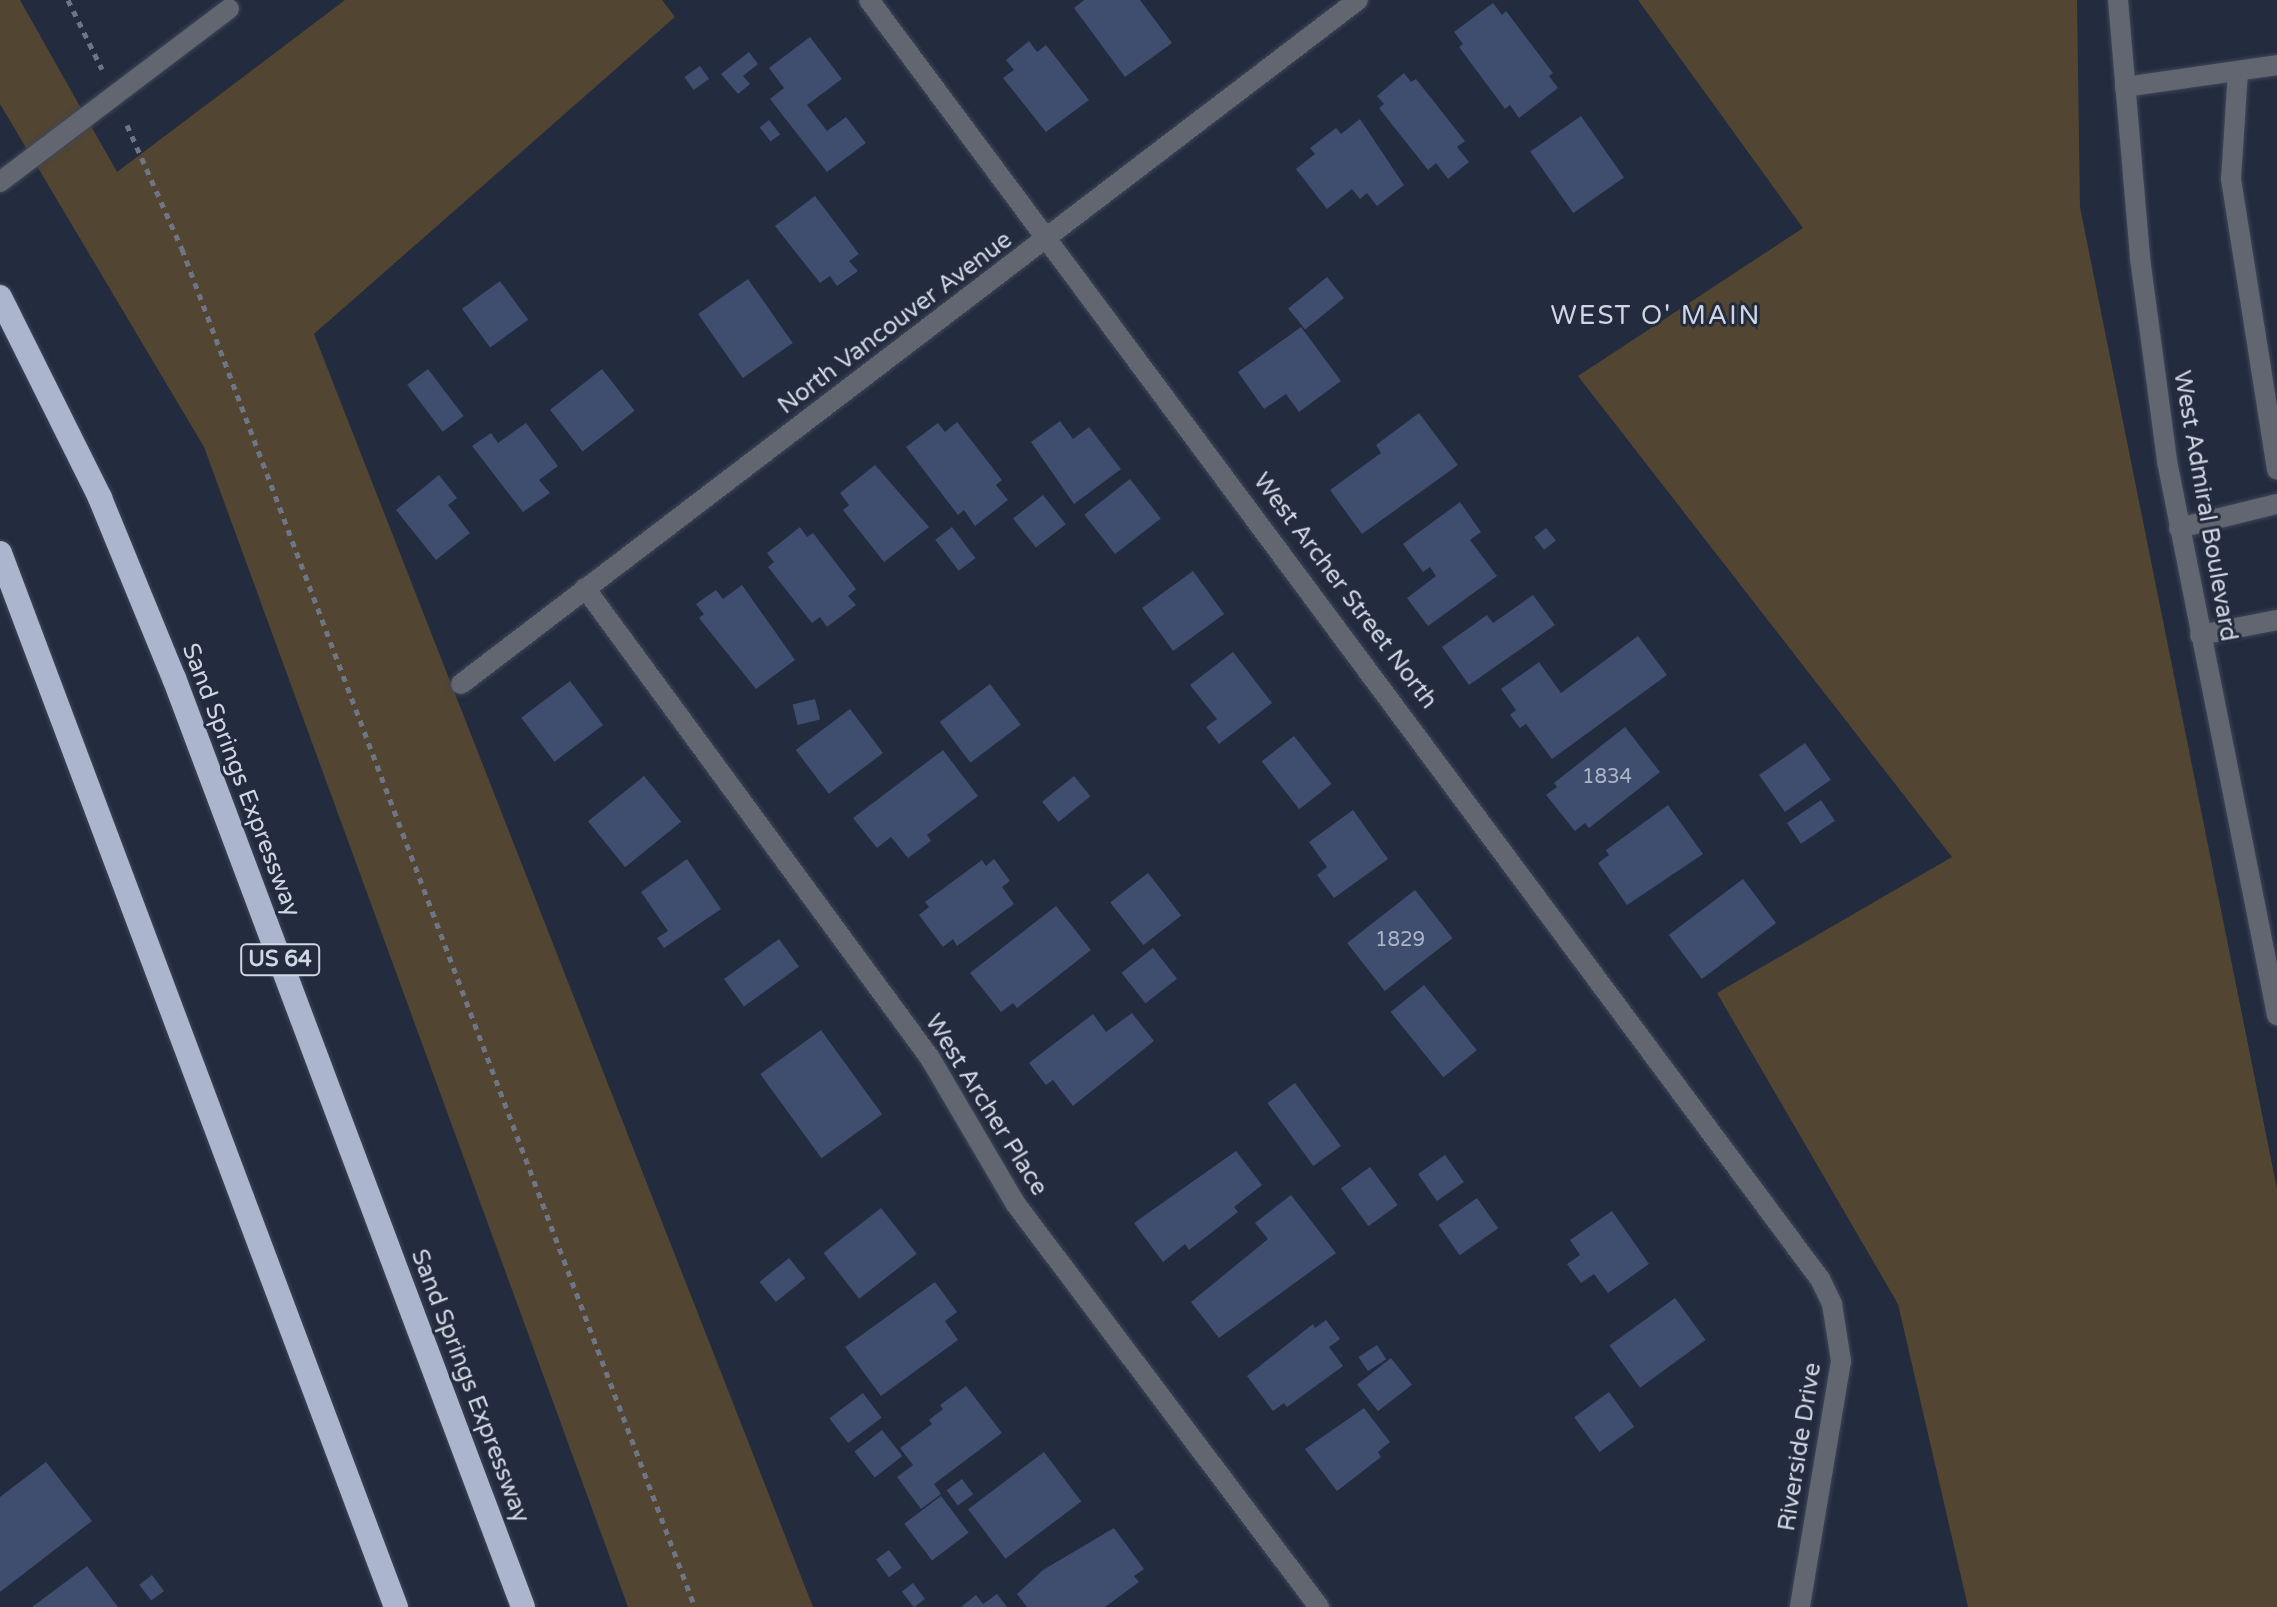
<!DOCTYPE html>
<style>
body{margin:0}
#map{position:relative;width:2277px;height:1607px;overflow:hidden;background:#232b3e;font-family:"Varela Round",sans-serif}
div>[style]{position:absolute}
.green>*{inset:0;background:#524531}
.building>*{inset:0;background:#3f4d6f;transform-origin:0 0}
.path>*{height:5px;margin-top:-2.5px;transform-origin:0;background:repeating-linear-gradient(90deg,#6e7585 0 6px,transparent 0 12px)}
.roads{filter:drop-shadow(0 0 2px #3f4658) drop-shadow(0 0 2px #3f4658)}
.minor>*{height:20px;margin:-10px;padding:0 10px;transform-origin:10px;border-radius:10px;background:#616670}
.highway>*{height:24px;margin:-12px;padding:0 12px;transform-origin:12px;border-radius:12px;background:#abb6ce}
.bridges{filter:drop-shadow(0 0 2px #3f4658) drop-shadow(0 0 2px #3f4658)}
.minor-bridge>*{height:20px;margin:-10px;padding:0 10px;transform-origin:10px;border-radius:10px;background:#616670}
span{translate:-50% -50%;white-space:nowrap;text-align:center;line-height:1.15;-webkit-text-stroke:6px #232b3e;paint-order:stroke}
.number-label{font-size:20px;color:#acb4c5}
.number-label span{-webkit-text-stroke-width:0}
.shield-label span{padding:2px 6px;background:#232b3e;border:2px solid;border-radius:6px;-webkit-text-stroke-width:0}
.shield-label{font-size:22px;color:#d0d6e2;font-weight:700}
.street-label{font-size:24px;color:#d0d6e2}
.neighbourhood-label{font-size:26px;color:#d0d6e2;letter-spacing:2px}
</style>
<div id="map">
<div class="green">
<i style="clip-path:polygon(0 0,20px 0,117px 172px,345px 0,662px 0,675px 17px,314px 334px,813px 1607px,628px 1607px,204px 447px,0 104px)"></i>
<i style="clip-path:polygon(1638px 0,2077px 0,2080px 207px,2277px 1189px,2277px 1607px,1968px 1607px,1898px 1304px,1717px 993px,1952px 857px,1578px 376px,1803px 228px)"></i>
</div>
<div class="building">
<i style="clip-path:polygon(1084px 0,1140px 0,1172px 43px,1125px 77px,1074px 8px)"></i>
<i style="clip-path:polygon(1493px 3px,1502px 15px,1506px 11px,1553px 73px,1549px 76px,1558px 88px,1519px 118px,1510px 105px,1505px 109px,1459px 47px,1463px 44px,1454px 32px)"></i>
<i style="clip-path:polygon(810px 37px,842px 79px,807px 105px,827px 131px,846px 117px,866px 143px,827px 172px,770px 99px,784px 88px,769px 68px)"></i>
<i style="clip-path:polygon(1029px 41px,1037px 52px,1046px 45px,1089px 100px,1046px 132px,1003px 78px,1014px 70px,1006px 60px)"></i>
<i style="clip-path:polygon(749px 52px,758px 64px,743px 76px,750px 84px,738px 94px,721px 74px)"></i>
<i style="left:700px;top:66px;width:16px;height:19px;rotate:55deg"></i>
<i style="clip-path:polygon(1404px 73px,1411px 82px,1416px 79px,1465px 141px,1457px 147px,1469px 162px,1448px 179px,1436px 163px,1428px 170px,1379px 108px,1384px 104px,1377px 96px)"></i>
<i style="left:1581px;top:116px;width:75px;height:62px;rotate:55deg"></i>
<i style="clip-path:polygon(1360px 119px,1404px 185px,1377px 206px,1367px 193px,1360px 199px,1352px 189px,1327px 209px,1296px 169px,1315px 154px,1310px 148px,1336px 128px,1341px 134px)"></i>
<i style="left:769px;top:120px;width:18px;height:12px;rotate:52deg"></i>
<i style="clip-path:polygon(815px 196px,859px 254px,849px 261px,858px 271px,837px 286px,830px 276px,820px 283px,775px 226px)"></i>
<i style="left:1327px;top:277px;width:27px;height:50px;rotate:51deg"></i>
<i style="left:748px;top:279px;width:78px;height:61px;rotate:55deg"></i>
<i style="left:500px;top:281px;width:48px;height:47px;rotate:54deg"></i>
<i style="clip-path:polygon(1301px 327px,1341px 381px,1299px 412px,1286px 394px,1264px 409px,1238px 372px)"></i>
<i style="left:428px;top:369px;width:59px;height:26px;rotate:53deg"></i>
<i style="left:602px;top:369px;width:53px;height:66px;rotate:52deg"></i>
<i style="clip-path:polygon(1419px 413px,1458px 465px,1362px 534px,1330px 490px,1381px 453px,1376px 445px)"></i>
<i style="clip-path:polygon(1060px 421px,1073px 439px,1089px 427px,1121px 469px,1074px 504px,1031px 442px)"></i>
<i style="clip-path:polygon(957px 422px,1002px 480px,996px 485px,1008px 500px,975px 526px,964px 510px,958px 515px,906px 447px,938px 423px,945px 432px)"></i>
<i style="clip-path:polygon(526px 423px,558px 466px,539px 480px,550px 493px,523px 512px,472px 446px,491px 433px,498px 443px)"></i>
<i style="clip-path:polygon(875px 465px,929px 527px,884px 562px,843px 510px,849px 505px,840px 493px)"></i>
<i style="clip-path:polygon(439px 475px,457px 498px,448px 505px,470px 533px,436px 560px,396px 510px)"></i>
<i style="left:1130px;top:479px;width:50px;height:58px;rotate:52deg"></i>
<i style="left:1043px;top:495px;width:37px;height:38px;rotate:52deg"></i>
<i style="clip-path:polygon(1460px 502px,1481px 532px,1470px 540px,1497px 576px,1428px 626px,1407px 598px,1436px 576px,1430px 567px,1423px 572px,1403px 544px)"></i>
<i style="clip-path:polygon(800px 527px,807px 537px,813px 533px,856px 589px,848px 596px,856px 605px,827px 627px,820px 617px,812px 623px,768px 567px,774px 562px,767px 553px)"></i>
<i style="left:952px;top:527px;width:39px;height:21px;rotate:53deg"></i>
<i style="left:1546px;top:528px;width:16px;height:15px;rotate:52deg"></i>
<i style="left:1193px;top:571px;width:53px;height:63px;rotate:54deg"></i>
<i style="clip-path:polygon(742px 585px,795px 660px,756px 689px,699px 618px,704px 614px,696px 604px,716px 590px,723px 599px)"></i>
<i style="clip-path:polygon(1533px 595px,1555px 625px,1469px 685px,1442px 647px,1487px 615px,1493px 623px)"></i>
<i style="clip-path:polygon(1638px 636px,1667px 675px,1552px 759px,1526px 724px,1520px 728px,1510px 715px,1516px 710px,1501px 689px,1539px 662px,1561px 693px)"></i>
<i style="clip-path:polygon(1233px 652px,1272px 703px,1219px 744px,1206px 727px,1217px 719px,1190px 685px)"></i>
<i style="left:570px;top:681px;width:55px;height:61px;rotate:53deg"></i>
<i style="left:990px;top:684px;width:51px;height:63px;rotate:53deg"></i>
<i style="left:815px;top:699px;width:21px;height:23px;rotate:76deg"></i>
<i style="left:850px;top:709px;width:55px;height:68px;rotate:53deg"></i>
<i style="clip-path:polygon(1625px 727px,1660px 772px,1589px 828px,1585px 823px,1575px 831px,1546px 795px,1557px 787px,1554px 783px)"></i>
<i style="left:1294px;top:736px;width:61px;height:41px;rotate:52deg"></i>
<i style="left:1805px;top:743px;width:45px;height:56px;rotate:55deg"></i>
<i style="clip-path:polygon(943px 750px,978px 796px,927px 835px,931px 841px,908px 858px,891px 837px,877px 848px,853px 818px)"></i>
<i style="left:644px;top:776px;width:59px;height:72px;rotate:51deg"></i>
<i style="left:1074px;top:776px;width:26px;height:41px;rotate:51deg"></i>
<i style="left:1821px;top:800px;width:25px;height:41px;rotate:56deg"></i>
<i style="clip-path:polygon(1668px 805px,1703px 854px,1627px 905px,1598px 863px,1609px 855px,1606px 850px)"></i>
<i style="clip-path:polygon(1353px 810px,1388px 859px,1334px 898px,1317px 875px,1327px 867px,1309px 842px)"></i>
<i style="clip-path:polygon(687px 859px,721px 909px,664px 948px,657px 938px,668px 931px,641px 892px)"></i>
<i style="clip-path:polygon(994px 859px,1010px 881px,1002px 887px,1014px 904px,957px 946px,953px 939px,943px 947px,919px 915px,929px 907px,925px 902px,982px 860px,986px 866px)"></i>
<i style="left:1148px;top:873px;width:54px;height:48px;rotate:52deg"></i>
<i style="left:1743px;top:879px;width:55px;height:93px;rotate:53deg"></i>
<i style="left:1415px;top:890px;width:61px;height:86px;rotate:52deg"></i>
<i style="clip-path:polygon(1056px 906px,1091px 950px,1017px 1008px,1013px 1003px,1001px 1012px,970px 973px)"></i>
<i style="left:779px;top:939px;width:34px;height:68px;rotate:54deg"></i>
<i style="left:1153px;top:948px;width:39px;height:40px;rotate:52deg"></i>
<i style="left:1424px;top:985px;width:84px;height:43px;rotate:51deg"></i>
<i style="clip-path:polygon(1132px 1013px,1154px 1041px,1073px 1106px,1053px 1080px,1046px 1085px,1029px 1063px,1093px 1014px,1106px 1032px)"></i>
<i style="left:821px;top:1030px;width:104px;height:75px;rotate:54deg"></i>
<i style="left:1295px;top:1083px;width:78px;height:34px;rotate:54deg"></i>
<i style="clip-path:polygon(1236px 1151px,1262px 1185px,1234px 1207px,1238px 1212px,1189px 1250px,1185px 1244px,1163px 1262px,1134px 1223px)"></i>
<i style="left:1445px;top:1155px;width:33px;height:33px;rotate:55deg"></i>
<i style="left:1370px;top:1167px;width:47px;height:36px;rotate:54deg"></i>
<i style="clip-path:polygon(1291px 1195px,1336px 1253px,1219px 1338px,1191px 1302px,1268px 1239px,1255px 1223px)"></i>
<i style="left:1477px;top:1198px;width:37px;height:47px;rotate:55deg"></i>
<i style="left:881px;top:1208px;width:58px;height:73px;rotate:52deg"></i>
<i style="clip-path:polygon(1612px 1211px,1649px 1264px,1608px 1293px,1594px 1274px,1581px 1283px,1567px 1264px,1580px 1255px,1570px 1240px)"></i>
<i style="left:789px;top:1258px;width:26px;height:38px;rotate:51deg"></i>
<i style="clip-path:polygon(935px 1282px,957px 1312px,945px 1321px,958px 1340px,881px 1396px,845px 1347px)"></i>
<i style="left:1675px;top:1298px;width:52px;height:81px;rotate:54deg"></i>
<i style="clip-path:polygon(1326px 1320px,1340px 1339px,1329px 1347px,1343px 1366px,1287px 1407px,1284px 1403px,1273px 1411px,1247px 1376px,1313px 1324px,1315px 1328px)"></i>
<i style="left:1377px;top:1345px;width:17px;height:22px;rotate:57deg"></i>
<i style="left:1391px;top:1358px;width:34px;height:43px;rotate:52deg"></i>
<i style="clip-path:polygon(966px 1386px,1002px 1433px,934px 1484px,941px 1494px,921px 1509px,897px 1477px,913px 1465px,900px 1448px,932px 1424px,929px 1420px,943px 1409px,940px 1405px)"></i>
<i style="left:1609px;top:1392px;width:43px;height:43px;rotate:54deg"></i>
<i style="left:863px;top:1393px;width:31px;height:42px;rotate:53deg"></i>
<i style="clip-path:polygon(1364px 1408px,1390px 1442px,1378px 1452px,1381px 1457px,1337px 1491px,1305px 1449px)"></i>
<i style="left:882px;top:1430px;width:33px;height:35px;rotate:52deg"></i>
<i style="left:1044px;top:1452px;width:62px;height:95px;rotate:53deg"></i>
<i style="clip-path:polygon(46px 1462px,92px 1521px,0 1592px,0 1497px)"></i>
<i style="left:962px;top:1479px;width:19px;height:19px;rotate:54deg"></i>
<i style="left:941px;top:1496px;width:46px;height:46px;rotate:53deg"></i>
<i style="clip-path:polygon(1114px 1528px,1144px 1569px,1134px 1576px,1139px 1582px,1105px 1607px,1027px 1607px,1017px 1594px,1043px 1570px)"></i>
<i style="left:889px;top:1550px;width:22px;height:16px;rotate:54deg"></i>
<i style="clip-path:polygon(87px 1566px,118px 1607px,32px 1607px)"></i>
<i style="left:152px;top:1575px;width:20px;height:16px;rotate:53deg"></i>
<i style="left:913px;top:1583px;width:20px;height:14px;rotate:53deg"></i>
<i style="clip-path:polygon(997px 1594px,1007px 1607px,961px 1607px,976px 1595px,983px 1604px)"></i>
</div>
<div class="path">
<i style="left:68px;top:0;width:77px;rotate:63.8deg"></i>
<i style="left:127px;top:125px;width:136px;rotate:66.1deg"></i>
<i style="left:182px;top:249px;width:1452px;rotate:69.31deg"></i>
</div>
<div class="roads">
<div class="minor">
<i style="left:869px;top:0;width:1594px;rotate:53.37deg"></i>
<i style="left:1820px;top:1279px;width:28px;rotate:64deg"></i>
<i style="left:1832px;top:1304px;width:58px;rotate:81deg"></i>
<i style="left:1841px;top:1361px;width:249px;rotate:99.5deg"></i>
<i style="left:2118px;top:0;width:259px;rotate:85.1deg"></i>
<i style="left:2140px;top:258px;width:205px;rotate:82.4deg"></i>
<i style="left:2167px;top:461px;width:565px;rotate:78.77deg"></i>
<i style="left:2238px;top:71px;width:108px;rotate:93.7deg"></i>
<i style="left:2231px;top:179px;width:294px;rotate:81deg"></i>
<i style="left:2125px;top:87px;width:154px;rotate:-8.2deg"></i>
<i style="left:2179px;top:528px;width:101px;rotate:-13.8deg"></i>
<i style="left:585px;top:588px;width:583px;rotate:53.72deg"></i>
<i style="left:930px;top:1058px;width:168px;rotate:59.6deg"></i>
<i style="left:1015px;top:1203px;width:506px;rotate:53.04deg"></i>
<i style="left:2200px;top:635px;width:78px;rotate:-11deg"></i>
<i style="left:461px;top:684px;width:1128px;rotate:-37.33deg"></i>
</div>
<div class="highway">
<i style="left:0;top:297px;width:225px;rotate:63.5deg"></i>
<i style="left:100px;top:498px;width:195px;rotate:67.7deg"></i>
<i style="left:174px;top:678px;width:992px;rotate:69.41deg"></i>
<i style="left:0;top:553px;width:1126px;rotate:69.41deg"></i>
</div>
</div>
<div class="bridges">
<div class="minor-bridge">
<i style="left:0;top:182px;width:287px;rotate:-37.1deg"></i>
</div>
</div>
<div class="number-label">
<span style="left:1607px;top:777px">1834</span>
<span style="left:1400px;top:940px">1829</span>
</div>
<div class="shield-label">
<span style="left:280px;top:960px">US 64</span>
</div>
<div class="street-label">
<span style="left:895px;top:323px;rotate:-37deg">North Vancouver Avenue</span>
<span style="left:2205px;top:506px;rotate:80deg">West Admiral Boulevard</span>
<span style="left:1345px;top:591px;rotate:53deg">West Archer Street North</span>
<span style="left:241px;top:780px;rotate:69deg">Sand Springs Expressway</span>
<span style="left:986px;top:1105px;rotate:58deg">West Archer Place</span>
<span style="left:470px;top:1386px;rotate:69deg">Sand Springs Expressway</span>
<span style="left:1800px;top:1447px;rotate:-81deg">Riverside Drive</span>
</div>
<div class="neighbourhood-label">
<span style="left:1656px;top:316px">WEST O' MAIN</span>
</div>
</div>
